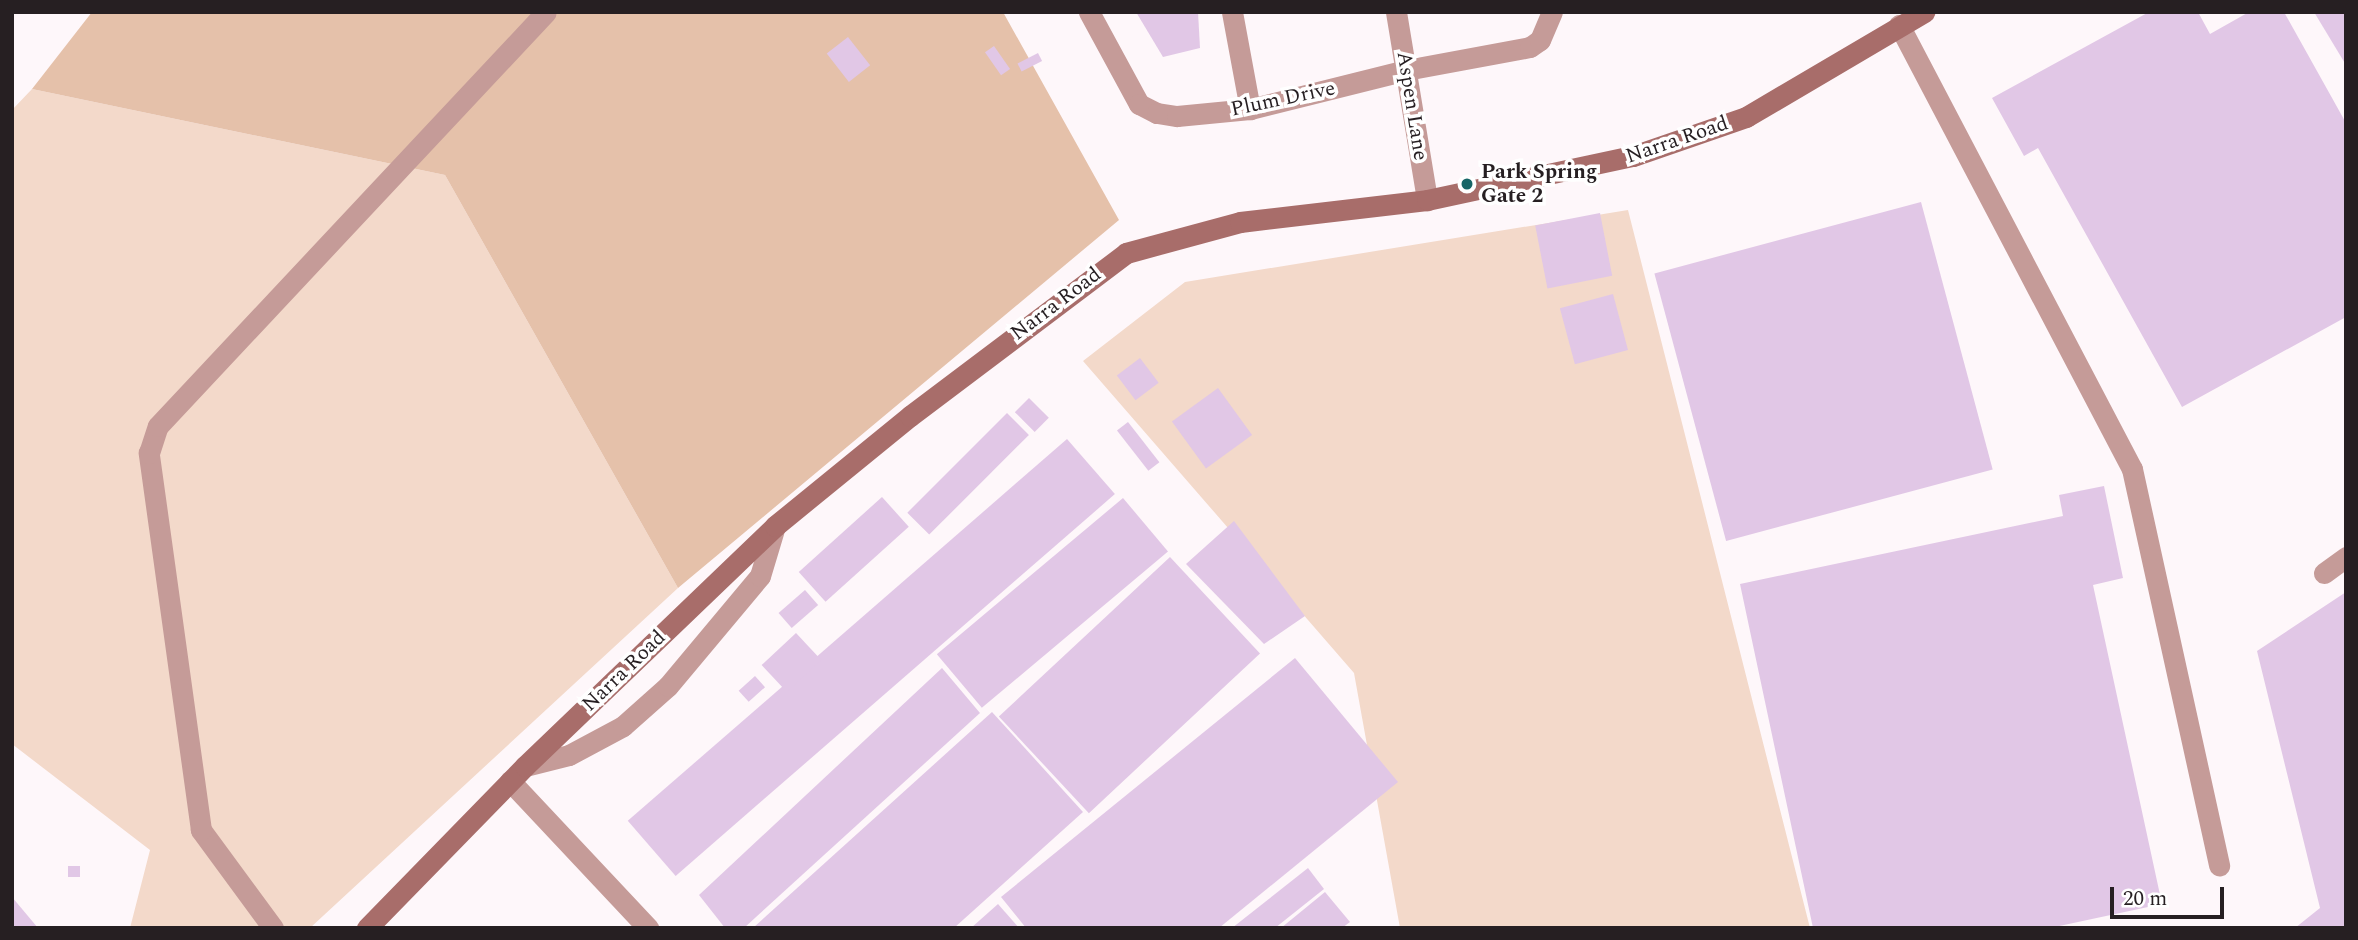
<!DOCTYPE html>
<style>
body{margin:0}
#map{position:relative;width:2358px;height:940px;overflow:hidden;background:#fef7fa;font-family:Spectral,serif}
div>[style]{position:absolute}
.green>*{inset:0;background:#f3d9ca}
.forest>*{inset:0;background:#e5c1aa}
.building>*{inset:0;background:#e1c7e6;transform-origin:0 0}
.lane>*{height:21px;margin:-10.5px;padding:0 10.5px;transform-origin:10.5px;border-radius:10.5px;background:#c59b98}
.street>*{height:21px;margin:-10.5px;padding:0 10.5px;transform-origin:10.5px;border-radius:10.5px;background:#c59b98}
.secondary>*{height:21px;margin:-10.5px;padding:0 10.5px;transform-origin:10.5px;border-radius:10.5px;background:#a86d6a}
.dots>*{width:19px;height:19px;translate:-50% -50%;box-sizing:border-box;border:4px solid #fff;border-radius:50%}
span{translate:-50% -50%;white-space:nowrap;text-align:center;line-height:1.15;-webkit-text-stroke:7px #fff;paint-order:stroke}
.street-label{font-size:21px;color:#261f22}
.poi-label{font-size:21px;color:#261f22;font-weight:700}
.left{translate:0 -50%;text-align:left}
.frame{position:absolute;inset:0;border:14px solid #261f22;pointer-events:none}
.scale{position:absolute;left:2110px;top:887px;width:114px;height:32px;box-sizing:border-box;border:4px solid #261f22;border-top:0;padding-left:9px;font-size:21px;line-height:24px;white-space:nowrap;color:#261f22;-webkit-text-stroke:5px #fff;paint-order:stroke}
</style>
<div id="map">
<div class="green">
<i style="clip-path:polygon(32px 89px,445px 175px,678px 588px,310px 928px,130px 928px,150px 850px,12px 744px,12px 110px)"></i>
<i style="clip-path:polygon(1628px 210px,1810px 928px,1400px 928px,1354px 673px,1083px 361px,1185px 282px)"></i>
</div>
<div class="forest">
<i style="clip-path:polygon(92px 12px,1003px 12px,1119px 220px,678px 588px,445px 175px,32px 89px)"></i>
</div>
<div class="building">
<i style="clip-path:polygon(1136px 12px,1198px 12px,1200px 48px,1163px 57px)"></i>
<i style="clip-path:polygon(2149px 12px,2198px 12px,2210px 34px,2249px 12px,2284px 12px,2346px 123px,2346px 317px,2182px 407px,2038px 148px,2024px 156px,1992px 98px)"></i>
<i style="clip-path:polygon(2314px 12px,2346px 12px,2346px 65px)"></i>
<i style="left:848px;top:37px;width:36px;height:27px;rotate:52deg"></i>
<i style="left:994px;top:46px;width:28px;height:11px;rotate:55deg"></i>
<i style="left:1038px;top:53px;width:9px;height:23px;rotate:63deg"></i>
<i style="left:1921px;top:202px;width:277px;height:276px;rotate:75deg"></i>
<i style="left:1600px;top:213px;width:64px;height:66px;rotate:79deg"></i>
<i style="left:1613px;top:294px;width:58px;height:55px;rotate:75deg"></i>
<i style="left:1140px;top:358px;width:31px;height:29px;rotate:53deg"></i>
<i style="left:1218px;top:388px;width:58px;height:57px;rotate:54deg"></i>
<i style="left:1029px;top:398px;width:28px;height:20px;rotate:45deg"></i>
<i style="left:1007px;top:413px;width:31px;height:141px;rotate:45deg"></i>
<i style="left:1128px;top:422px;width:51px;height:14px;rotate:52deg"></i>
<i style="left:1067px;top:439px;width:73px;height:582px;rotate:49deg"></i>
<i style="clip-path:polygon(2104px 486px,2123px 578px,2093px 585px,2162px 904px,2050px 928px,1813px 928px,1740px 584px,2063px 516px,2059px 495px)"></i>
<i style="left:882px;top:497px;width:40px;height:112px;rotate:48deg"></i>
<i style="left:1123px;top:498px;width:70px;height:243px;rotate:50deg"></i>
<i style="clip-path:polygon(1234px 521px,1305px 616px,1264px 644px,1186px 564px)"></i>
<i style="left:1170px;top:557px;width:132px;height:234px;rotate:47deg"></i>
<i style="left:805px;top:590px;width:20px;height:35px;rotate:49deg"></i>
<i style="clip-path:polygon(2346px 592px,2346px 928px,2295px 928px,2320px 908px,2257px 651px)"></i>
<i style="left:796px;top:633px;width:37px;height:47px;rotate:47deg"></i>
<i style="clip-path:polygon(1295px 658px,1398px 782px,1219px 928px,1026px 928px,1001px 897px)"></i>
<i style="clip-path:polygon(942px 668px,980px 713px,744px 928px,725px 928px,699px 895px)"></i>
<i style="left:755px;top:676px;width:15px;height:22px;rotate:48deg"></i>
<i style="clip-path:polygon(992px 712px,1083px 812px,954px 928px,753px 928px)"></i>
<i style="left:68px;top:866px;width:12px;height:11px"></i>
<i style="clip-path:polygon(1308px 868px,1324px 889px,1275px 928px,1232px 928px)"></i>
<i style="clip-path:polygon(1325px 892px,1350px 922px,1342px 928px,1281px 928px)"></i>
<i style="clip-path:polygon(12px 897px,38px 928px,12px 928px)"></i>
<i style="clip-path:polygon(998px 904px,1019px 928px,971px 928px)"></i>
</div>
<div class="lane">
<i style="left:1899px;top:25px;width:501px;rotate:62.31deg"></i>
<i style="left:2132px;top:469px;width:406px;rotate:77.6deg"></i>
<i style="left:2324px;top:573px;width:27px;rotate:-36deg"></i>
<i style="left:525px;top:766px;width:45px;rotate:-14deg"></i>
<i style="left:569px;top:755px;width:61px;rotate:-28.2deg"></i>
<i style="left:623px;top:726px;width:60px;rotate:-41.6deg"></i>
<i style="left:668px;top:686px;width:143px;rotate:-50.1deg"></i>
<i style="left:760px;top:576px;width:52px;rotate:-73.3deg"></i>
<i style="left:510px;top:781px;width:202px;rotate:46.8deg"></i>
</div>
<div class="street">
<i style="left:1089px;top:12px;width:105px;rotate:61.5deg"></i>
<i style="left:1139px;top:104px;width:20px;rotate:27deg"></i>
<i style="left:1157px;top:113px;width:20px;rotate:9deg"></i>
<i style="left:1177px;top:116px;width:73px;rotate:-5.5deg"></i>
<i style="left:1250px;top:109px;width:161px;rotate:-14deg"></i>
<i style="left:1406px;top:70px;width:126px;rotate:-10.5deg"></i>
<i style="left:1530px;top:47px;width:12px;rotate:-35deg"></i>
<i style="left:1540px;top:40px;width:30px;rotate:-67deg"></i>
<i style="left:1232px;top:12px;width:99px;rotate:79.5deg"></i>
<i style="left:1396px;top:12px;width:191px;rotate:80.6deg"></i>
<i style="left:273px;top:928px;width:122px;rotate:-126.3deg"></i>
<i style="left:201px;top:830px;width:381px;rotate:-97.9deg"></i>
<i style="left:149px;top:453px;width:28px;rotate:-72deg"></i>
<i style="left:158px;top:426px;width:567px;rotate:-46.86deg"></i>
</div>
<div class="secondary">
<i style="left:367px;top:928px;width:226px;rotate:-45.7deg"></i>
<i style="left:525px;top:766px;width:347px;rotate:-43.8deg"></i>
<i style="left:775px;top:526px;width:174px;rotate:-39.2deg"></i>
<i style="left:910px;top:416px;width:271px;rotate:-37deg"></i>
<i style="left:1126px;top:253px;width:118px;rotate:-15.2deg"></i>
<i style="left:1240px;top:222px;width:188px;rotate:-6.7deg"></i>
<i style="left:1427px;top:200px;width:211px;rotate:-12.1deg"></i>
<i style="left:1633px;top:156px;width:120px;rotate:-19deg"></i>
<i style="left:1746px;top:117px;width:207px;rotate:-30.5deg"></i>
</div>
<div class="dots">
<i style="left:1467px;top:184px;background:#166566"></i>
</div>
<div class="street-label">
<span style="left:1283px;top:99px;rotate:-12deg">Plum Drive</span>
<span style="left:1412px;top:106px;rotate:81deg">Aspen Lane</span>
<span style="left:1677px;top:140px;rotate:-19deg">Narra Road</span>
<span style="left:1056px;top:304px;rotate:-37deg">Narra Road</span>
<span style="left:624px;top:671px;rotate:-44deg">Narra Road</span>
</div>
<div class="poi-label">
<span class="left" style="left:1481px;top:184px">Park Spring<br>Gate 2</span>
</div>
<div class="frame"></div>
<div class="scale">20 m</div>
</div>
